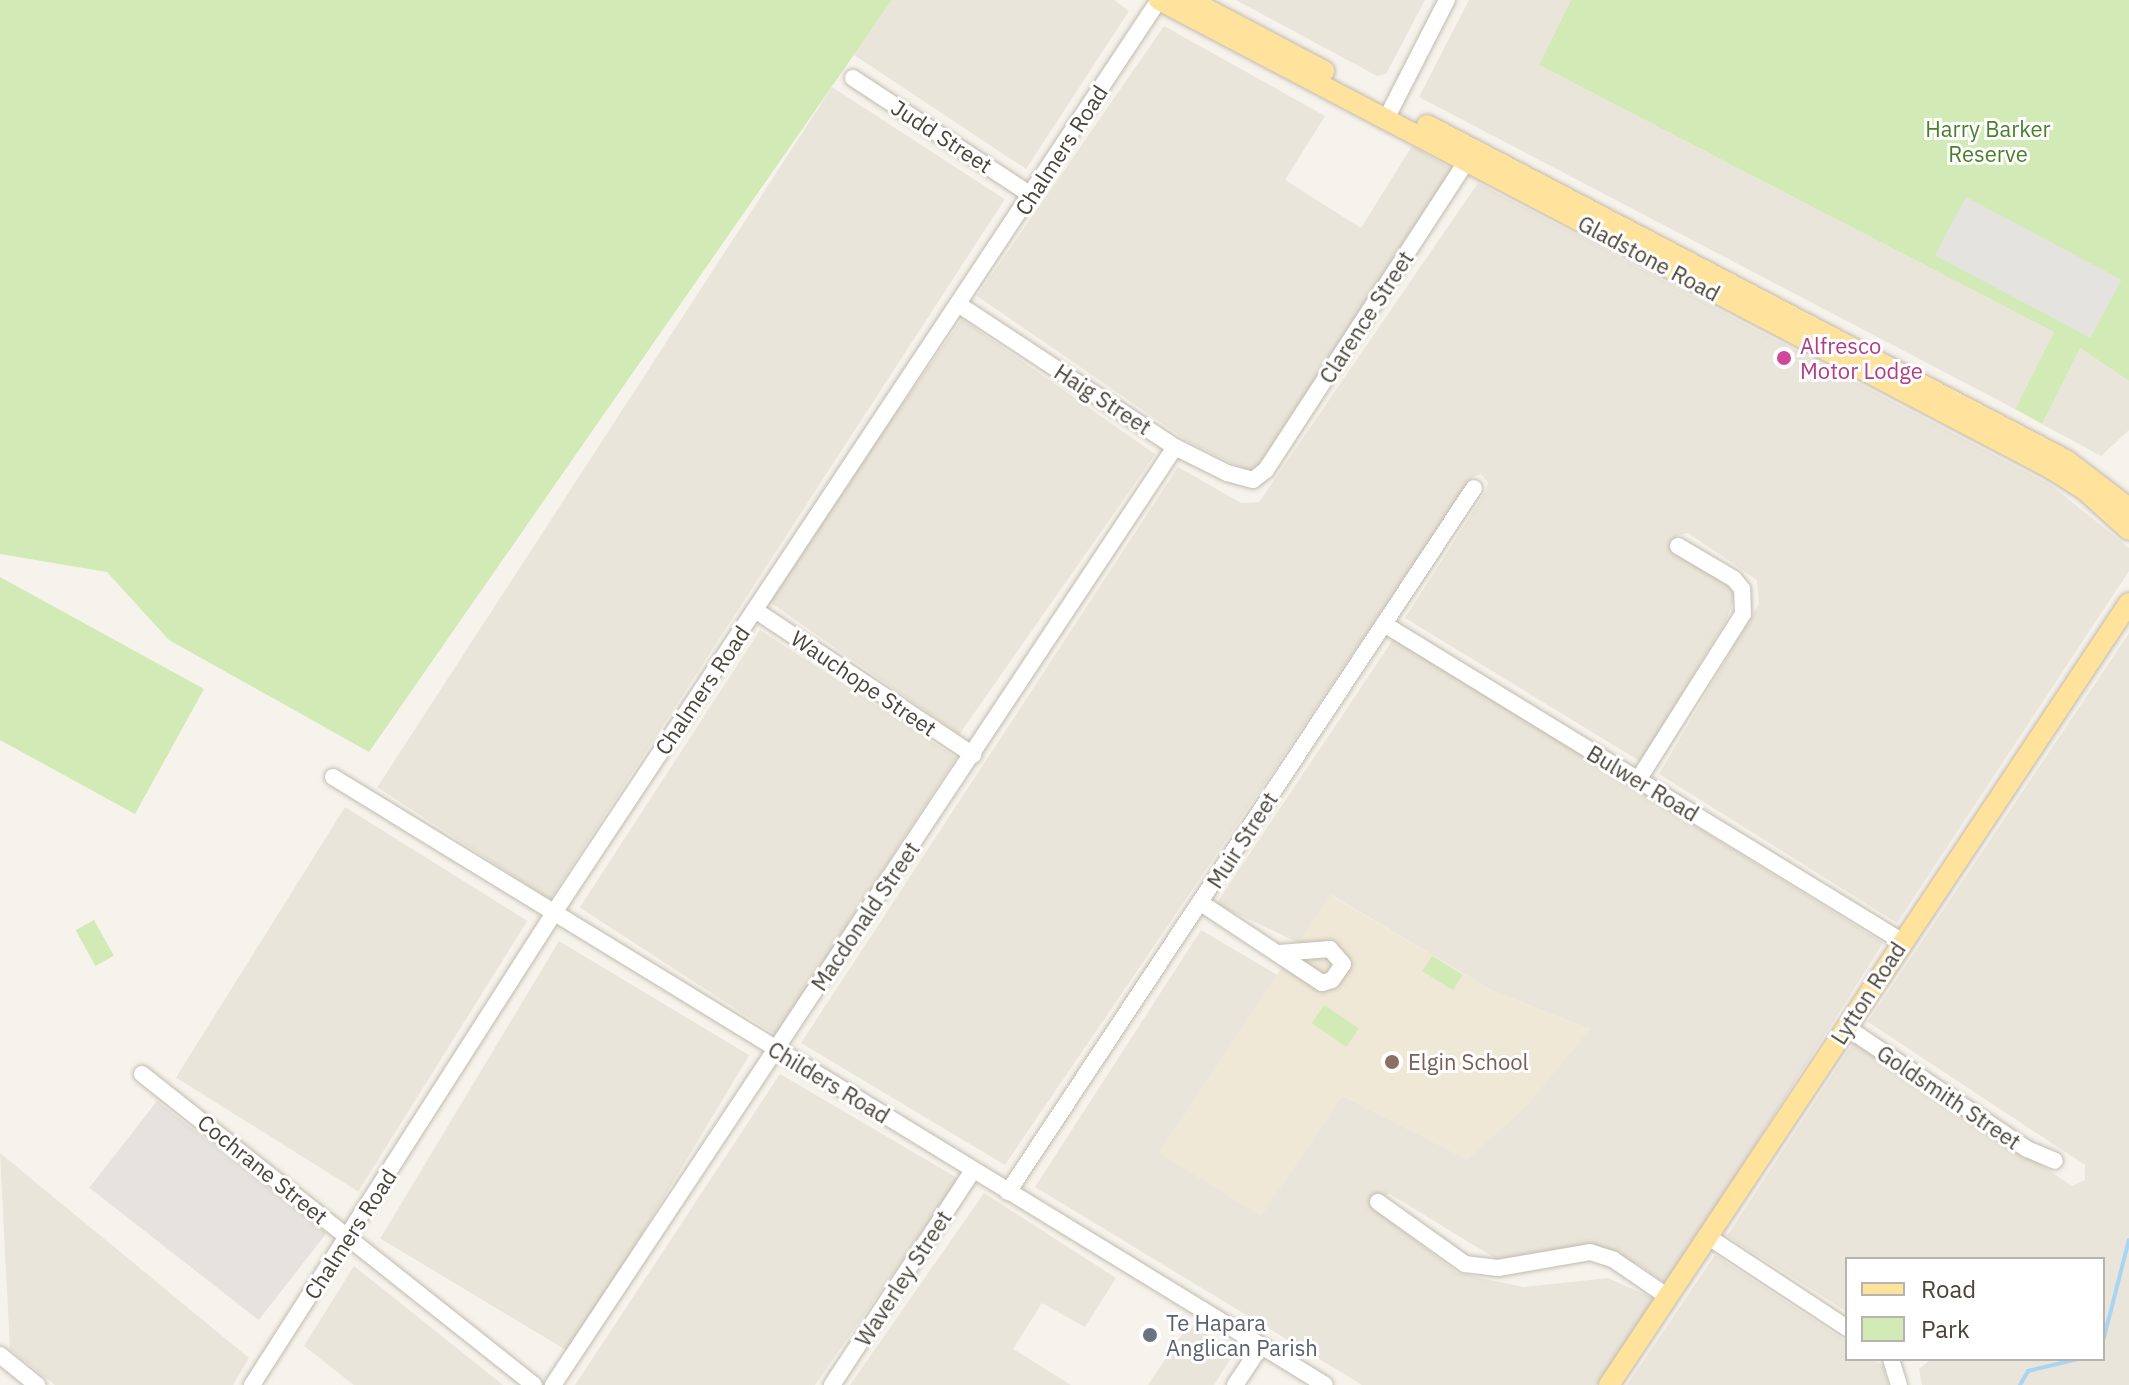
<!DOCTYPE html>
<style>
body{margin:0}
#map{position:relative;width:2129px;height:1385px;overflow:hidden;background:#f6f3ec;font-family:"IBM Plex Sans",sans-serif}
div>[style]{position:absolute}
.residential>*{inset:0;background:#eae5da;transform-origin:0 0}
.industrial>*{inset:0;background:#e6e2dd;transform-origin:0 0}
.education>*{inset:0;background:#efe8d6}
.green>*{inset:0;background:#d2eab5;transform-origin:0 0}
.parking>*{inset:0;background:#e5e3e0;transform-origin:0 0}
.stream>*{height:4px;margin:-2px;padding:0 2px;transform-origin:2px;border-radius:2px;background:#a9d4f2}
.roads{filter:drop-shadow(0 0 2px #c2bbae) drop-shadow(0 0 2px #c2bbae)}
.minor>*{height:16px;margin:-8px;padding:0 8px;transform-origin:8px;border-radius:8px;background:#fff}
.major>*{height:20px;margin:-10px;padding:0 10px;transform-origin:10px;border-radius:10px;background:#ffe39c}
.dots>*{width:22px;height:22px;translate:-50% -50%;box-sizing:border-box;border:4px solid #fff;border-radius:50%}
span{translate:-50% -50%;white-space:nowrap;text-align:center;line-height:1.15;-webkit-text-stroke:6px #fff;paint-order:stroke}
.park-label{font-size:22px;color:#4a7f2a}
.street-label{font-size:22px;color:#4b4439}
.hotel-label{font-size:22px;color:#b23c85}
.left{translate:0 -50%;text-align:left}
.education-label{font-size:22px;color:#785e54}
.worship-label{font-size:22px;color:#5b616d}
.legend{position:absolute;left:1845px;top:1257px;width:260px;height:104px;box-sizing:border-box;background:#fff;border:2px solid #b7b4b0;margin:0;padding:10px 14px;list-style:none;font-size:24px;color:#4b4439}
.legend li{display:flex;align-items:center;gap:16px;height:40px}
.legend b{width:40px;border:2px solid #b7b4b0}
</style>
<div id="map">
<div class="residential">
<i style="clip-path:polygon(892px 0,1114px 0,1129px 11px,1026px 169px,854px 55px)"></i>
<i style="clip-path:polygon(1236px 0,1425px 0,1386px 74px,1377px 76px)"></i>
<i style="clip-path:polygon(1469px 0,1571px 0,1539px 65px,2054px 332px,2015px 409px,1419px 97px)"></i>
<i style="clip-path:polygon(1164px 26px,1325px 116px,1285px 180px,1361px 228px,1412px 146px,1454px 170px,1253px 473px,1189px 442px,977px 296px)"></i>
<i style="left:832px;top:87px;width:206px;height:835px;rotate:33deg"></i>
<i style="clip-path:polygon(1478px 183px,2051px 485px,2129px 548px,2129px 571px,1897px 923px,1659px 774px,1759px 604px,1757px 580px,1688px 533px,1676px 536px,1677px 549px,1732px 585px,1734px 598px,1727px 619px,1641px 762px,1405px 618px,1486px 491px,1488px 483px,1481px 474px,1473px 477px,1005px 1165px,801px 1043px,1178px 467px,1241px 503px,1259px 502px)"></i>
<i style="left:962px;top:319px;width:236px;height:342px;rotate:35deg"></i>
<i style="clip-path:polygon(2080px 348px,2129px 381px,2129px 430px,2101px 456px,2042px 424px)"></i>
<i style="left:760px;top:630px;width:234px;height:331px;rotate:33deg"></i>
<i style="clip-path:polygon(2129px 633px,2129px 1385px,1922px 1385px,1919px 1369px,1931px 1359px,2103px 1359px,2103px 1259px,1847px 1259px,1847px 1312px,1727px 1236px,1856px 1039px,2072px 1186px,2085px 1180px,2085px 1165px,1868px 1022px)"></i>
<i style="clip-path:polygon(1394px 638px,1883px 943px,1667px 1284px,1638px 1264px,1606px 1255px,1520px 1265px,1498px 1260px,1390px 1194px,1380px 1196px,1380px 1214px,1458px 1273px,1523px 1287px,1608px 1278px,1657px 1300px,1596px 1385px,1362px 1385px,1035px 1187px,1201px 930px,1279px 976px,1159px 1153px,1343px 1096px,1467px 1159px,1590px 1029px,1495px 992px,1331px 895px,1299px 943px,1216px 904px)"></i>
<i style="left:345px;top:807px;width:215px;height:319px;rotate:32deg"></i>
<i style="left:559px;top:941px;width:222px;height:347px;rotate:31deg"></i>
<i style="clip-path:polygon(780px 1074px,959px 1179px,815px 1385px,575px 1385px)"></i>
<i style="clip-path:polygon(0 1153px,249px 1358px,233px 1385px,55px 1385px,10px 1349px)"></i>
<i style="clip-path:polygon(984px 1193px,1116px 1278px,1085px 1327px,1042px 1303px,1013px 1349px,1071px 1385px,850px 1385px)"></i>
<i style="clip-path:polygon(1715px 1255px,1847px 1342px,1847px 1359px,1872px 1359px,1883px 1366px,1888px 1385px,1627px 1385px)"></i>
<i style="clip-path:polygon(354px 1266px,503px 1385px,354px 1385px,304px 1346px)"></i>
<i style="clip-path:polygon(1189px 1324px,1235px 1352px,1214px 1385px,1148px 1385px)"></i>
</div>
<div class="industrial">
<i style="left:157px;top:1101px;width:215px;height:110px;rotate:38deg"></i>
</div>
<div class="education">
<i style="clip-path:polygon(1330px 895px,1495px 992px,1590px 1029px,1524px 1109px,1467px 1159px,1343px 1096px,1261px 1216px,1159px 1153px)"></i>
</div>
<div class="green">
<i style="clip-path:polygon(0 0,892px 0,369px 752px,169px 640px,107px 572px,0 554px)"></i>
<i style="clip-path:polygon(1571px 0,2129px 0,2129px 381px,2080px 348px,2042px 424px,2015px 409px,2054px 332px,1539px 65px)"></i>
<i style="clip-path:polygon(0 577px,204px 689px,135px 814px,0 740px)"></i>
<i style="left:94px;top:920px;width:41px;height:21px;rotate:61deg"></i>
<i style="left:1432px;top:956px;width:36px;height:18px;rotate:32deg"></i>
<i style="left:1324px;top:1005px;width:42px;height:22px;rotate:34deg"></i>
</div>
<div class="parking">
<i style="left:1966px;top:197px;width:176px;height:66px;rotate:28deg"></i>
</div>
<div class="stream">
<i style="left:2103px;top:1341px;width:104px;rotate:-75.6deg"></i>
<i style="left:2020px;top:1385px;width:16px;rotate:-60deg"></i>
<i style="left:2028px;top:1371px;width:51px;rotate:-13.5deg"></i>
</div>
<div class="roads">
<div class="minor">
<i style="left:853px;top:78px;width:213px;rotate:33.3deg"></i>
<i style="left:1386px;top:119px;width:134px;rotate:-62.9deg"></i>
<i style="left:958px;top:304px;width:260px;rotate:33.4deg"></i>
<i style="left:1175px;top:447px;width:58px;rotate:26.6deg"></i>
<i style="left:1227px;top:473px;width:27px;rotate:15deg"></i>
<i style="left:1253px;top:480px;width:16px;rotate:-38deg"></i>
<i style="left:1266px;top:470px;width:377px;rotate:-57deg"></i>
<i style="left:755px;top:610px;width:262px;rotate:33.6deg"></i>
<i style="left:1384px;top:624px;width:609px;rotate:31.5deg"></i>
<i style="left:333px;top:777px;width:1163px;rotate:31.5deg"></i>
<i style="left:1638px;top:780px;width:196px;rotate:-57.7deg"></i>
<i style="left:1743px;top:614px;width:25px;rotate:-92deg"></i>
<i style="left:1742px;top:589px;width:13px;rotate:-129deg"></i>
<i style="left:1734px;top:579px;width:65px;rotate:-149.5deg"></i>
<i style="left:1201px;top:903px;width:145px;rotate:33.5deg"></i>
<i style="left:1322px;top:983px;width:10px;rotate:-17deg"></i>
<i style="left:1332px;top:980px;width:19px;rotate:-55deg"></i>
<i style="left:1343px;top:964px;width:20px;rotate:-131deg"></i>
<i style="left:1330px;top:949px;width:51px;rotate:175.5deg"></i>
<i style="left:1846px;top:1027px;width:218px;rotate:34deg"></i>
<i style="left:2027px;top:1149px;width:30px;rotate:23deg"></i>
<i style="left:142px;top:1074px;width:500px;rotate:38.43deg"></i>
<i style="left:1008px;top:1192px;width:844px;rotate:-56.5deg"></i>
<i style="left:1378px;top:1202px;width:107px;rotate:35.5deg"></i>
<i style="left:1465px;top:1264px;width:33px;rotate:7deg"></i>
<i style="left:1498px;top:1268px;width:93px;rotate:-9.9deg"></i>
<i style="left:1590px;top:1252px;width:25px;rotate:18deg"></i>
<i style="left:1614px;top:1260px;width:65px;rotate:34.4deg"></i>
<i style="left:1707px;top:1236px;width:168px;rotate:33.3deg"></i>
<i style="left:0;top:1355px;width:48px;rotate:39deg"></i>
<i style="left:1891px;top:1359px;width:27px;rotate:73deg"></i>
<i style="left:252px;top:1385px;width:573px;rotate:-57.39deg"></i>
<i style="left:561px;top:902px;width:1082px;rotate:-56.46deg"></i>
<i style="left:553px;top:1385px;width:1125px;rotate:-56.45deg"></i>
<i style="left:832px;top:1385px;width:257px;rotate:-56.7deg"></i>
<i style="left:1235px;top:1385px;width:47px;rotate:-56.3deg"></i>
</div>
<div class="major">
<i style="left:1159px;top:0;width:1006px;rotate:27.71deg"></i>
<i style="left:2050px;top:468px;width:41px;rotate:32.2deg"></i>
<i style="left:2085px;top:490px;width:59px;rotate:42.3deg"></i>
<i style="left:1190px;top:0;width:152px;rotate:27.9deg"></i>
<i style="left:1427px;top:125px;width:721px;rotate:27.67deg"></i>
<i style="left:2066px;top:460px;width:79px;rotate:37.3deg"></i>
<i style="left:1609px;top:1385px;width:939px;rotate:-56.38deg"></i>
</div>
</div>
<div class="dots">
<i style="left:1784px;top:358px;background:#d1479c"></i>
<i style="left:1392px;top:1062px;background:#8d6e63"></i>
<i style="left:1150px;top:1335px;background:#6b7280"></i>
</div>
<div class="park-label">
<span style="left:1988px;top:141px">Harry Barker<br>Reserve</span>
</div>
<div class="street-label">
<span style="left:942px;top:136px;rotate:33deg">Judd Street</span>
<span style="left:1061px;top:150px;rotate:-57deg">Chalmers Road</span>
<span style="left:1649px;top:258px;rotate:28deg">Gladstone Road</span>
<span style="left:1366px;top:317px;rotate:-57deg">Clarence Street</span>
<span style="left:1103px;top:399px;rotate:33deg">Haig Street</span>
<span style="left:864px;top:683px;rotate:34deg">Wauchope Street</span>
<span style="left:702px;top:690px;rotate:-56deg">Chalmers Road</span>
<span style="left:1643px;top:783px;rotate:31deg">Bulwer Road</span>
<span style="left:1242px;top:840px;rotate:-57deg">Muir Street</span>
<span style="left:865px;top:916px;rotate:-56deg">Macdonald Street</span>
<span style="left:1868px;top:993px;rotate:-57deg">Lytton Road</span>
<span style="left:829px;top:1082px;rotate:31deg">Childers Road</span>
<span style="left:1949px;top:1097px;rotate:34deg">Goldsmith Street</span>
<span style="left:263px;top:1169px;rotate:39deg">Cochrane Street</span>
<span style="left:350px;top:1234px;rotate:-57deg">Chalmers Road</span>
<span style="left:903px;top:1278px;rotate:-57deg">Waverley Street</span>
</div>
<div class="hotel-label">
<span class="left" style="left:1800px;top:358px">Alfresco<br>Motor Lodge</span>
</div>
<div class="education-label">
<span class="left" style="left:1408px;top:1062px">Elgin School</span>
</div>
<div class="worship-label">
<span class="left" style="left:1166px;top:1335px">Te Hapara<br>Anglican Parish</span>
</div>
<ul class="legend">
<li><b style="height:10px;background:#ffe39c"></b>Road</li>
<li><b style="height:22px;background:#d2eab5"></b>Park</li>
</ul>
</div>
